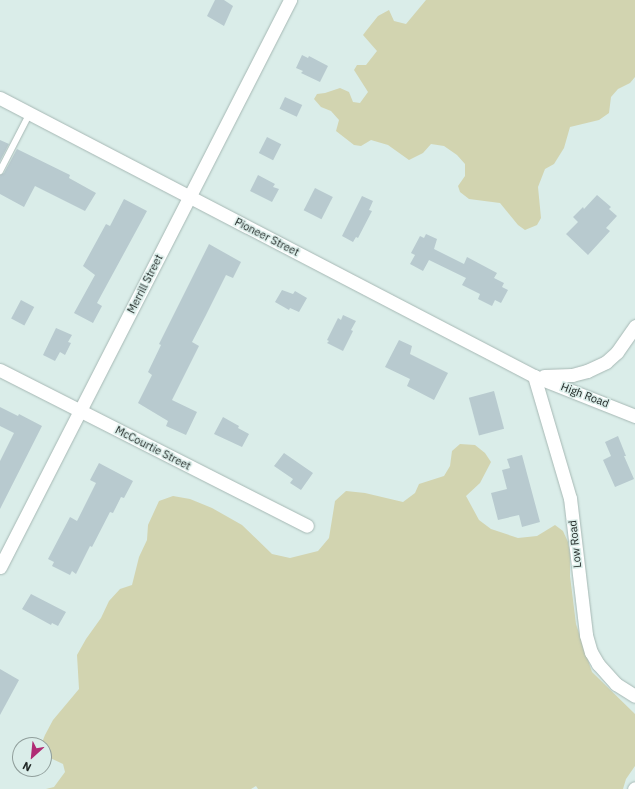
<!DOCTYPE html>
<style>
body{margin:0}
#map{position:relative;width:635px;height:789px;overflow:hidden;background:#daede9;font-family:"IBM Plex Sans",sans-serif}
div>[style]{position:absolute}
.green>*{inset:0;background:#d2d4b0}
.building>*{inset:0;background:#b8cacf;transform-origin:0 0}
.roads{filter:drop-shadow(0 0 1px #a6b8b4) drop-shadow(0 0 1px #a6b8b4)}
.lane>*{height:6px;margin:-3px;padding:0 3px;transform-origin:3px;border-radius:3px;background:#fff}
.street>*{height:13px;margin:-6.5px;padding:0 6.5px;transform-origin:6.5px;border-radius:6.5px;background:#fff}
span{translate:-50% -50%;white-space:nowrap;text-align:center;line-height:1.15;-webkit-text-stroke:3px #daede9;paint-order:stroke}
.street-label{font-size:11px;color:#212826}
.north{position:absolute;left:12px;top:737px;width:40px;height:40px;box-sizing:border-box;background:#daede9;border:1px solid #909e9b;border-radius:50%;rotate:207deg;font-size:11px;font-weight:700;line-height:16px;text-align:center;color:#212826}
.north::after{content:'';display:block;margin:auto;width:14px;height:18px;background:#b02c75;clip-path:polygon(50% 0,100% 100%,50% 72%,0 100%)}
</style>
<div id="map">
<div class="green">
<i style="clip-path:polygon(426px 0,635px 0,635px 77px,630px 83px,618px 89px,611px 97px,609px 113px,599px 120px,570px 127px,564px 148px,554px 164px,545px 169px,538px 187px,541px 218px,537px 225px,525px 230px,518px 225px,500px 203px,469px 199px,460px 192px,458px 186px,465px 176px,465px 164px,457px 155px,444px 146px,431px 144px,423px 153px,409px 160px,388px 145px,371px 140px,361px 146px,354px 145px,336px 131px,339px 120px,331px 111px,321px 107px,314px 99px,317px 94px,325px 93px,340px 88px,349px 92px,353px 102px,360px 103px,368px 92px,354px 70px,357px 65px,366px 65px,377px 51px,363px 35px,366px 31px,378px 16px,389px 10px,394px 21px,406px 24px)"></i>
<i style="clip-path:polygon(460px 444px,475px 445px,485px 453px,491px 462px,480px 483px,466px 496px,479px 520px,491px 529px,518px 538px,537px 536px,555px 525px,563px 531px,568px 542px,570px 553px,570px 576px,576px 624px,592px 672px,635px 714px,635px 766px,626px 779px,623px 789px,258px 789px,256px 786px,251px 789px,46px 789px,54px 787px,65px 772px,63px 764px,44px 755px,44px 745px,41px 745px,45px 735px,53px 720px,79px 689px,77px 655px,86px 639px,101px 618px,109px 601px,120px 589px,132px 585px,139px 557px,147px 540px,148px 525px,159px 501px,173px 496px,190px 499px,212px 508px,242px 525px,272px 554px,290px 558px,318px 551px,329px 538px,335px 501px,346px 491px,365px 493px,403px 502px,415px 493px,419px 484px,444px 476px,450px 466px,452px 451px)"></i>
</div>
<div class="building">
<i style="clip-path:polygon(215px 0,224px 0,233px 6px,224px 26px,207px 16px)"></i>
<i style="clip-path:polygon(302px 55px,308px 58px,309px 56px,328px 66px,320px 82px,301px 73px,303px 71px,296px 68px)"></i>
<i style="left:285px;top:97px;width:19px;height:13px;rotate:25deg"></i>
<i style="left:267px;top:137px;width:16px;height:18px;rotate:27deg"></i>
<i style="clip-path:polygon(0 140px,9px 144px,0 161px)"></i>
<i style="clip-path:polygon(17px 149px,70px 175px,69px 178px,96px 193px,85px 211px,35px 186px,24px 207px,0 194px,0 175px,4px 173px)"></i>
<i style="clip-path:polygon(258px 175px,275px 184px,273px 187px,279px 189px,272px 202px,250px 191px)"></i>
<i style="left:315px;top:188px;width:20px;height:25px;rotate:27deg"></i>
<i style="clip-path:polygon(597px 195px,611px 207px,609px 209px,617px 216px,606px 228px,610px 231px,588px 255px,566px 234px,578px 222px,573px 217px,583px 207px,584px 209px)"></i>
<i style="clip-path:polygon(362px 196px,373px 201px,369px 210px,372px 211px,358px 238px,356px 237px,353px 242px,342px 236px)"></i>
<i style="clip-path:polygon(124px 199px,147px 211px,97px 303px,102px 306px,93px 323px,74px 313px,95px 275px,83px 266px,106px 224px,110px 226px)"></i>
<i style="clip-path:polygon(426px 234px,437px 239px,434px 249px,464px 264px,467px 257px,497px 273px,494px 278px,504px 283px,502px 287px,508px 290px,501px 303px,495px 300px,492px 306px,478px 299px,480px 294px,462px 285px,466px 278px,429px 260px,423px 271px,410px 264px,415px 255px,411px 253px,420px 236px,424px 238px)"></i>
<i style="clip-path:polygon(209px 244px,241px 262px,233px 278px,226px 275px,206px 315px,192px 342px,199px 346px,172px 400px,197px 412px,186px 435px,166px 426px,168px 421px,138px 403px,152px 375px,148px 372px,161px 345px,159px 344px)"></i>
<i style="clip-path:polygon(282px 290px,293px 294px,295px 291px,307px 298px,299px 312px,290px 308px,289px 310px,275px 302px)"></i>
<i style="left:21px;top:300px;width:15px;height:21px;rotate:28deg"></i>
<i style="clip-path:polygon(343px 315px,356px 321px,351px 330px,353px 331px,343px 351px,327px 343px,329px 341px,327px 340px,338px 318px,341px 320px)"></i>
<i style="clip-path:polygon(56px 328px,72px 335px,68px 342px,71px 343px,65px 355px,60px 352px,55px 361px,43px 355px)"></i>
<i style="clip-path:polygon(399px 340px,412px 346px,410px 354px,448px 373px,434px 400px,407px 386px,410px 379px,385px 367px)"></i>
<i style="left:494px;top:391px;width:39px;height:26px;rotate:75deg"></i>
<i style="clip-path:polygon(0 407px,18px 416px,19px 414px,42px 426px,0 509px,0 461px,14px 433px,0 426px)"></i>
<i style="clip-path:polygon(223px 417px,239px 426px,238px 428px,249px 434px,242px 447px,214px 434px)"></i>
<i style="clip-path:polygon(618px 436px,626px 456px,624px 456px,634px 479px,615px 487px,603px 460px,611px 456px,605px 442px)"></i>
<i style="clip-path:polygon(284px 453px,313px 473px,301px 490px,290px 483px,293px 479px,274px 466px)"></i>
<i style="clip-path:polygon(522px 455px,540px 522px,522px 527px,519px 515px,498px 520px,491px 493px,507px 489px,502px 470px,510px 468px,507px 459px)"></i>
<i style="clip-path:polygon(99px 463px,133px 481px,124px 498px,121px 497px,113px 513px,110px 512px,92px 547px,90px 546px,76px 574px,72px 571px,70px 575px,52px 566px,54px 562px,48px 559px,70px 517px,77px 521px,96px 483px,90px 480px)"></i>
<i style="clip-path:polygon(31px 594px,66px 612px,58px 626px,52px 623px,51px 625px,22px 609px)"></i>
<i style="clip-path:polygon(0 669px,19px 680px,0 715px)"></i>
</div>
<div class="roads">
<div class="lane">
<i style="left:0;top:171px;width:65px;rotate:-62.7deg"></i>
</div>
<div class="street">
<i style="left:0;top:98px;width:602px;rotate:27.5deg"></i>
<i style="left:534px;top:376px;width:109px;rotate:21.6deg"></i>
<i style="left:0;top:370px;width:344px;rotate:26.9deg"></i>
<i style="left:534px;top:376px;width:127px;rotate:73.6deg"></i>
<i style="left:570px;top:498px;width:138px;rotate:83.3deg"></i>
<i style="left:586px;top:635px;width:18px;rotate:74deg"></i>
<i style="left:591px;top:652px;width:14px;rotate:60deg"></i>
<i style="left:598px;top:664px;width:27px;rotate:48deg"></i>
<i style="left:616px;top:684px;width:22px;rotate:32deg"></i>
<i style="left:544px;top:376px;width:28px;rotate:-2deg"></i>
<i style="left:572px;top:375px;width:16px;rotate:-15deg"></i>
<i style="left:587px;top:371px;width:21px;rotate:-25deg"></i>
<i style="left:606px;top:362px;width:15px;rotate:-42deg"></i>
<i style="left:617px;top:352px;width:32px;rotate:-55deg"></i>
<i style="left:0;top:567px;width:637px;rotate:-62.91deg"></i>
<i style="left:634px;top:789px;width:1px;rotate:-45deg"></i>
</div>
</div>
<div class="street-label">
<span style="left:267px;top:237px;rotate:27deg">Pioneer Street</span>
<span style="left:145px;top:284px;rotate:-63deg">Merrill Street</span>
<span style="left:585px;top:395px;rotate:21deg">High Road</span>
<span style="left:153px;top:448px;rotate:27deg">McCourtie Street</span>
<span style="left:575px;top:544px;rotate:-96deg">Low Road</span>
</div>
<div class="north">N</div>
</div>
